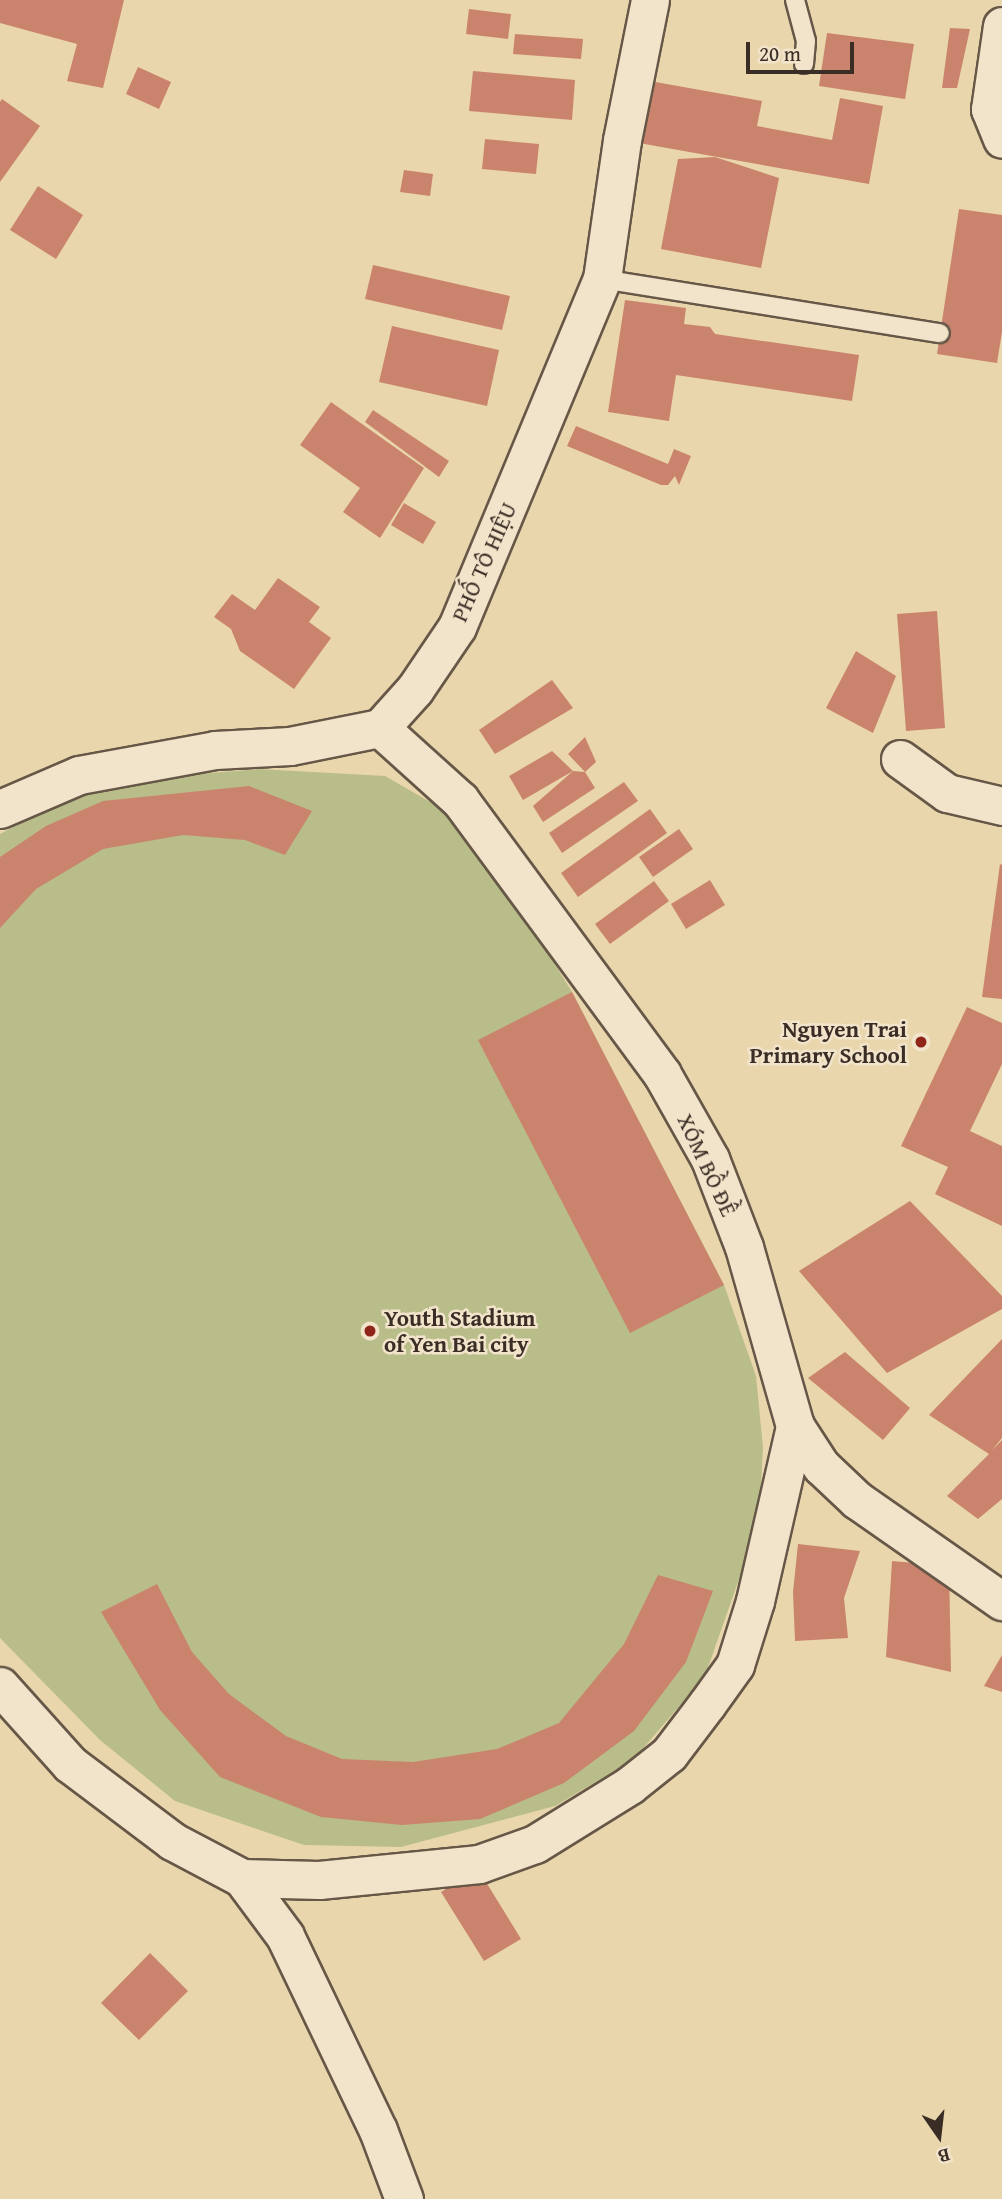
<!DOCTYPE html>
<meta charset="utf-8">
<style>
body{margin:0}
#map{position:relative;width:1002px;height:2199px;overflow:hidden;background:#e9d6ad;font-family:"Gentium Book Plus",serif}
div>[style]{position:absolute}
.green>*{inset:0;background:#b8bd89}
.building>*{inset:0;background:#ca846d}
.roads{filter:drop-shadow(2px 0 #665747) drop-shadow(-2px 0 #665747) drop-shadow(0 2px #665747) drop-shadow(0 -2px #665747)}
.lane>*{height:18px;margin:-9px;padding:0 9px;transform-origin:9px;border-radius:9px;background:#f1e4ca}
.street>*{height:37px;margin:-18.5px;padding:0 18.5px;transform-origin:18.5px;border-radius:18.5px;background:#f1e4ca}
.dots>*{width:19px;height:19px;translate:-50% -50%;box-sizing:border-box;border:4px solid #f1e4ca;border-radius:50%}
span{translate:-50% -50%;white-space:nowrap;text-align:center;line-height:1.15;-webkit-text-stroke:5px #f1e4ca;paint-order:stroke}
.street-label{font-size:23px;color:#3a2d25}
.poi-label{font-size:23px;color:#3a2d25;font-weight:700}
.right{translate:-100% -50%;text-align:right}
.left{translate:0 -50%;text-align:left}
.north{position:absolute;left:904px;top:2101px;width:70px;height:70px;-webkit-text-stroke:5px #f1e4ca;paint-order:stroke;rotate:166deg;font-size:19px;font-weight:700;line-height:28px;text-align:center;color:#3a2d25}
.north::after{content:'';display:block;margin:auto;width:24px;height:32px;background:#3a2d25;clip-path:polygon(50% 0,100% 100%,50% 72%,0 100%)}
.scale{position:absolute;left:746px;top:42px;width:108px;height:32px;box-sizing:border-box;border:4px solid #3a2d25;border-top:0;padding-left:9px;font-size:21px;line-height:24px;white-space:nowrap;color:#3a2d25;-webkit-text-stroke:5px #f1e4ca;paint-order:stroke}
</style>
<div id="map">
<div class="green">
<i style="clip-path:polygon(258px 769px,385px 776px,451px 814px,505px 883px,572px 992px,724px 1285px,756px 1376px,763px 1448px,759px 1522px,705px 1676px,634px 1759px,555px 1806px,401px 1847px,304px 1845px,175px 1801px,100px 1740px,0 1638px,0 834px,79px 793px,152px 778px)"></i>
</div>
<div class="building">
<i style="clip-path:polygon(0 0,124px 0,103px 88px,67px 81px,77px 44px,0 23px)"></i>
<i style="clip-path:polygon(469px 9px,511px 14px,508px 39px,466px 34px)"></i>
<i style="clip-path:polygon(950px 28px,970px 29px,957px 88px,942px 88px)"></i>
<i style="clip-path:polygon(827px 33px,914px 44px,905px 99px,819px 86px)"></i>
<i style="clip-path:polygon(515px 34px,583px 39px,581px 59px,513px 54px)"></i>
<i style="clip-path:polygon(138px 67px,171px 82px,159px 109px,126px 94px)"></i>
<i style="clip-path:polygon(473px 71px,575px 80px,572px 120px,469px 111px)"></i>
<i style="clip-path:polygon(633px 78px,762px 101px,757px 126px,832px 140px,840px 98px,883px 106px,869px 184px,622px 140px)"></i>
<i style="clip-path:polygon(2px 99px,40px 126px,0 182px,0 102px)"></i>
<i style="clip-path:polygon(485px 139px,539px 144px,536px 174px,482px 169px)"></i>
<i style="clip-path:polygon(715px 157px,779px 178px,761px 268px,661px 249px,678px 159px)"></i>
<i style="clip-path:polygon(404px 170px,433px 174px,430px 196px,400px 192px)"></i>
<i style="clip-path:polygon(38px 186px,83px 215px,56px 259px,10px 230px)"></i>
<i style="clip-path:polygon(959px 209px,1002px 215px,1002px 332px,997px 363px,937px 354px)"></i>
<i style="clip-path:polygon(373px 265px,510px 296px,502px 330px,365px 299px)"></i>
<i style="clip-path:polygon(625px 300px,686px 308px,684px 324px,710px 327px,715px 334px,859px 355px,852px 401px,676px 375px,669px 421px,608px 412px)"></i>
<i style="clip-path:polygon(392px 326px,499px 350px,487px 406px,379px 382px)"></i>
<i style="clip-path:polygon(331px 402px,424px 468px,380px 538px,343px 512px,360px 488px,300px 445px)"></i>
<i style="clip-path:polygon(373px 410px,449px 461px,439px 477px,365px 422px)"></i>
<i style="clip-path:polygon(576px 426px,668px 464px,674px 449px,691px 456px,679px 485px,675px 476px,668px 485px,661px 485px,567px 446px)"></i>
<i style="clip-path:polygon(404px 503px,436px 522px,423px 544px,391px 525px)"></i>
<i style="clip-path:polygon(278px 578px,320px 607px,309px 622px,331px 638px,294px 689px,240px 651px,231px 629px,214px 617px,232px 594px,255px 610px)"></i>
<i style="clip-path:polygon(937px 611px,945px 728px,906px 731px,897px 614px)"></i>
<i style="clip-path:polygon(856px 651px,896px 676px,873px 733px,826px 708px)"></i>
<i style="clip-path:polygon(552px 680px,573px 708px,495px 754px,479px 730px)"></i>
<i style="clip-path:polygon(585px 737px,596px 762px,585px 772px,568px 754px)"></i>
<i style="clip-path:polygon(552px 751px,573px 771px,523px 800px,509px 776px)"></i>
<i style="clip-path:polygon(573px 771px,585px 772px,595px 788px,543px 822px,533px 806px)"></i>
<i style="clip-path:polygon(624px 782px,638px 801px,562px 853px,549px 833px)"></i>
<i style="clip-path:polygon(249px 786px,312px 811px,285px 855px,245px 840px,183px 835px,103px 849px,36px 889px,0 928px,0 857px,46px 826px,103px 801px)"></i>
<i style="clip-path:polygon(650px 809px,667px 833px,578px 897px,561px 873px)"></i>
<i style="clip-path:polygon(679px 829px,693px 849px,653px 877px,639px 857px)"></i>
<i style="clip-path:polygon(1000px 864px,1002px 865px,1002px 999px,982px 997px)"></i>
<i style="clip-path:polygon(710px 880px,725px 905px,686px 929px,671px 904px)"></i>
<i style="clip-path:polygon(654px 881px,669px 901px,610px 944px,595px 924px)"></i>
<i style="clip-path:polygon(572px 992px,724px 1285px,630px 1333px,478px 1040px)"></i>
<i style="clip-path:polygon(967px 1007px,1002px 1023px,1002px 1064px,970px 1131px,1002px 1146px,1002px 1226px,935px 1194px,948px 1167px,901px 1146px)"></i>
<i style="clip-path:polygon(910px 1201px,1002px 1296px,1002px 1309px,887px 1373px,799px 1271px)"></i>
<i style="clip-path:polygon(1002px 1339px,1002px 1438px,992px 1450px,1002px 1440px,1002px 1499px,978px 1519px,947px 1496px,989px 1454px,929px 1415px)"></i>
<i style="clip-path:polygon(845px 1352px,910px 1408px,883px 1440px,808px 1378px)"></i>
<i style="clip-path:polygon(798px 1544px,860px 1551px,844px 1598px,848px 1638px,795px 1641px,793px 1592px)"></i>
<i style="clip-path:polygon(892px 1561px,949px 1566px,951px 1672px,886px 1657px)"></i>
<i style="clip-path:polygon(658px 1575px,713px 1591px,686px 1662px,634px 1731px,564px 1783px,480px 1819px,402px 1825px,321px 1817px,220px 1777px,160px 1710px,101px 1612px,157px 1584px,192px 1652px,229px 1694px,286px 1736px,342px 1759px,413px 1762px,497px 1749px,559px 1723px,624px 1644px)"></i>
<i style="clip-path:polygon(1002px 1655px,1002px 1692px,984px 1686px)"></i>
<i style="clip-path:polygon(478px 1869px,521px 1939px,484px 1961px,441px 1892px)"></i>
<i style="clip-path:polygon(150px 1953px,188px 1991px,139px 2040px,101px 2003px)"></i>
</div>
<div class="roads">
<div class="lane">
<i style="left:795px;top:0;width:42px;rotate:75deg"></i>
<i style="left:806px;top:41px;width:23px;rotate:95deg"></i>
<i style="left:602px;top:279px;width:342px;rotate:9.1deg"></i>
</div>
<div class="street">
<i style="left:1002px;top:26px;width:84px;rotate:98.2deg"></i>
<i style="left:990px;top:109px;width:32px;rotate:68deg"></i>
<i style="left:380px;top:728px;width:108px;rotate:42deg"></i>
<i style="left:460px;top:800px;width:340px;rotate:53.6deg"></i>
<i style="left:662px;top:1074px;width:98px;rotate:60.5deg"></i>
<i style="left:710px;top:1159px;width:94px;rotate:68.9deg"></i>
<i style="left:744px;top:1247px;width:186px;rotate:74.1deg"></i>
<i style="left:795px;top:1426px;width:48px;rotate:57deg"></i>
<i style="left:821px;top:1466px;width:50px;rotate:43.4deg"></i>
<i style="left:857px;top:1500px;width:177px;rotate:34.9deg"></i>
<i style="left:900px;top:759px;width:58px;rotate:35.9deg"></i>
<i style="left:947px;top:793px;width:57px;rotate:13.3deg"></i>
<i style="left:0;top:809px;width:86px;rotate:-23.3deg"></i>
<i style="left:79px;top:775px;width:138px;rotate:-10.4deg"></i>
<i style="left:215px;top:750px;width:75px;rotate:-3.1deg"></i>
<i style="left:290px;top:746px;width:92px;rotate:-11.3deg"></i>
<i style="left:380px;top:728px;width:52px;rotate:-48.1deg"></i>
<i style="left:415px;top:689px;width:75px;rotate:-55.9deg"></i>
<i style="left:457px;top:627px;width:377px;rotate:-67.4deg"></i>
<i style="left:602px;top:279px;width:140px;rotate:-81.8deg"></i>
<i style="left:622px;top:140px;width:143px;rotate:-78.7deg"></i>
<i style="left:0;top:1686px;width:105px;rotate:48.1deg"></i>
<i style="left:70px;top:1764px;width:128px;rotate:37deg"></i>
<i style="left:172px;top:1841px;width:79px;rotate:27.9deg"></i>
<i style="left:242px;top:1878px;width:77px;rotate:1.5deg"></i>
<i style="left:319px;top:1880px;width:161px;rotate:-5.7deg"></i>
<i style="left:479px;top:1864px;width:59px;rotate:-19.7deg"></i>
<i style="left:535px;top:1844px;width:112px;rotate:-31.8deg"></i>
<i style="left:630px;top:1785px;width:50px;rotate:-38.5deg"></i>
<i style="left:669px;top:1754px;width:63px;rotate:-52.8deg"></i>
<i style="left:707px;top:1704px;width:48px;rotate:-54.3deg"></i>
<i style="left:735px;top:1665px;width:67px;rotate:-72.6deg"></i>
<i style="left:755px;top:1601px;width:180px;rotate:-77.1deg"></i>
<i style="left:242px;top:1878px;width:72px;rotate:53.4deg"></i>
<i style="left:285px;top:1936px;width:215px;rotate:64.4deg"></i>
<i style="left:378px;top:2130px;width:74px;rotate:69.4deg"></i>
</div>
</div>
<div class="dots">
<i style="left:921px;top:1042px;background:#8f2418"></i>
<i style="left:370px;top:1331px;background:#8f2418"></i>
</div>
<div class="street-label">
<span style="left:484px;top:562px;rotate:-66deg">PHỐ TÔ HIỆU</span>
<span style="left:707px;top:1165px;rotate:65deg">XÓM BỒ ĐỀ</span>
</div>
<div class="poi-label">
<span class="right" style="left:907px;top:1042px">Nguyen Trai<br>Primary School</span>
<span class="left" style="left:384px;top:1331px">Youth Stadium<br>of Yen Bai city</span>
</div>
<div class="north">B</div>
<div class="scale">20 m</div>
</div>
